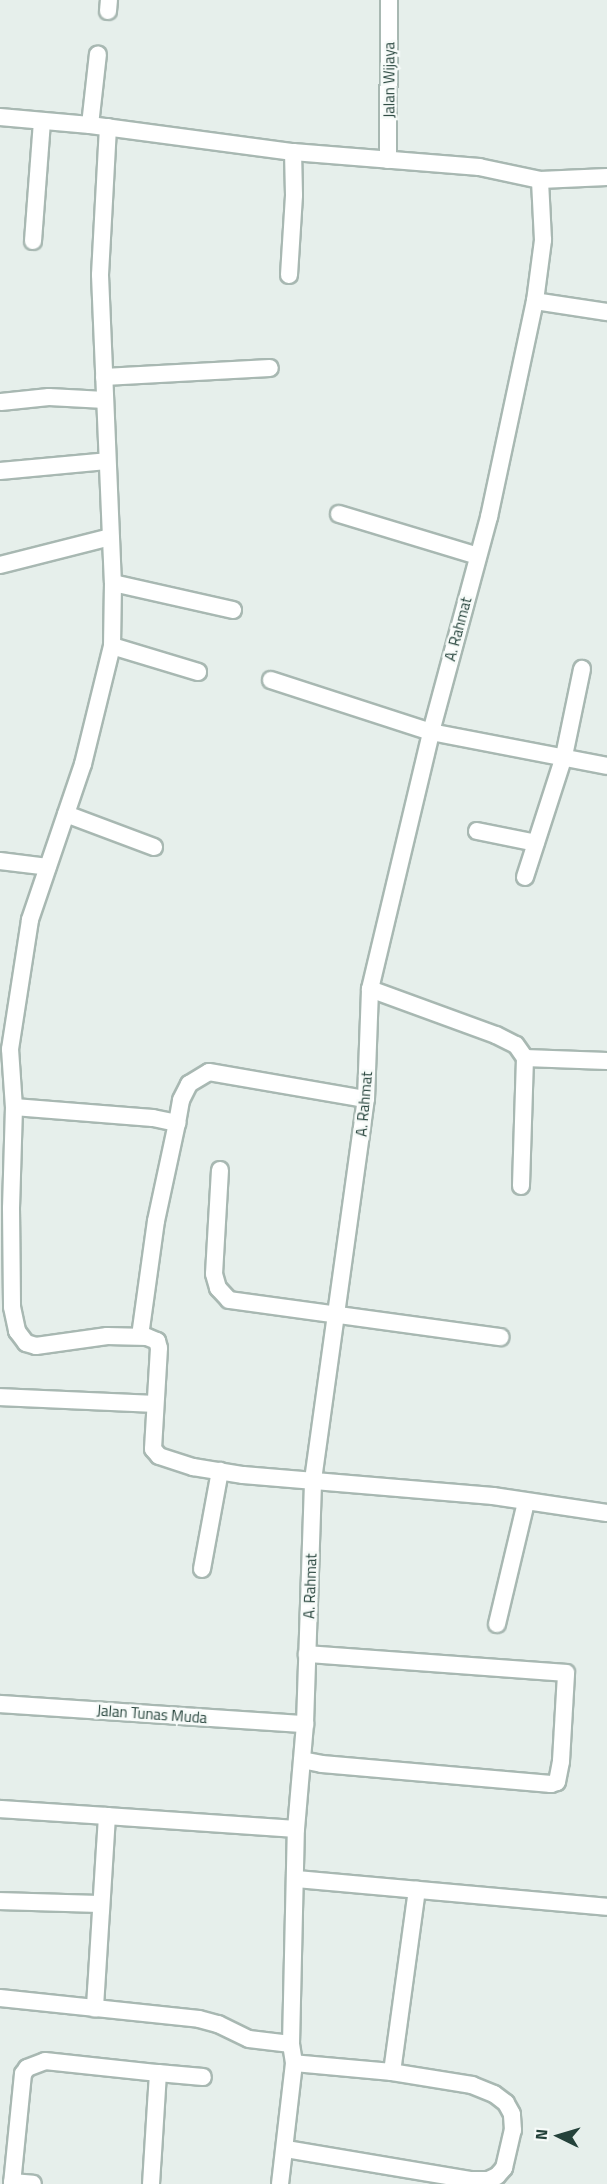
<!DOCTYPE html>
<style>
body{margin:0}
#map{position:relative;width:607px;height:2184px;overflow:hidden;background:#e6efeb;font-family:"Titillium Web",sans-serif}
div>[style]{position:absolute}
.roads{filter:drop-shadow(2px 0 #a8b8b2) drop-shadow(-2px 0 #a8b8b2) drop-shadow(0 2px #a8b8b2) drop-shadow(0 -2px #a8b8b2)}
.minor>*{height:16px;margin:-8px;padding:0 8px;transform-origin:8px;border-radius:8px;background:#fff}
span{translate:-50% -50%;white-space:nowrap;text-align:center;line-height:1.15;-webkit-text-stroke:5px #f7fbf9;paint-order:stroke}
.street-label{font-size:15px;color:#24423a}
.north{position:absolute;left:529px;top:2106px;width:60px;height:60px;-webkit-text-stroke:4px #f7fbf9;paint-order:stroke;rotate:275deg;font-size:16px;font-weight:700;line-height:24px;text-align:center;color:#24423a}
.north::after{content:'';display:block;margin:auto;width:21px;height:27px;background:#24423a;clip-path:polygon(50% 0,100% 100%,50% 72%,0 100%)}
</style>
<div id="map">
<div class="roads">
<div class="minor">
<i style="left:108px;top:11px;width:11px;rotate:-85deg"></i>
<i style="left:0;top:117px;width:90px;rotate:5.1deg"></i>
<i style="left:90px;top:125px;width:205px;rotate:7.6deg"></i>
<i style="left:293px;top:152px;width:187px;rotate:4.6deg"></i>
<i style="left:479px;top:167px;width:62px;rotate:12deg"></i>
<i style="left:540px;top:180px;width:67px;rotate:-2.6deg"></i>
<i style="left:90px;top:125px;width:71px;rotate:-83.6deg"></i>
<i style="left:108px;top:127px;width:148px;rotate:93.1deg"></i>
<i style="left:100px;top:275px;width:308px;rotate:87.6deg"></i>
<i style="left:113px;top:583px;width:63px;rotate:90.9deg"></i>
<i style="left:112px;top:646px;width:122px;rotate:103.8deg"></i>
<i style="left:83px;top:764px;width:165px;rotate:108.8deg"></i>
<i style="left:30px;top:920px;width:131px;rotate:98.8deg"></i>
<i style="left:10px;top:1049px;width:58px;rotate:86.1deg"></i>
<i style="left:14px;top:1107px;width:101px;rotate:91.7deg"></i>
<i style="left:11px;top:1208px;width:99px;rotate:89.4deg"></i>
<i style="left:12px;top:1307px;width:25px;rotate:78deg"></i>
<i style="left:17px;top:1331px;width:15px;rotate:53deg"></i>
<i style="left:26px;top:1343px;width:10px;rotate:17deg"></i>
<i style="left:36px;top:1346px;width:72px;rotate:-8deg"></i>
<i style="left:107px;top:1336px;width:40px;rotate:1.4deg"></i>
<i style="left:147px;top:1337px;width:11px;rotate:22deg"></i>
<i style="left:157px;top:1341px;width:7px;rotate:74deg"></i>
<i style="left:159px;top:1348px;width:101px;rotate:93.4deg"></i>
<i style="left:153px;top:1449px;width:9px;rotate:49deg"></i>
<i style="left:159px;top:1456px;width:36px;rotate:18deg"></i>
<i style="left:193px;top:1467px;width:51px;rotate:9.1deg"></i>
<i style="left:243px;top:1475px;width:251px;rotate:4.8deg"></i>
<i style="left:493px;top:1496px;width:115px;rotate:8.5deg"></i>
<i style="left:388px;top:160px;width:160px;rotate:-89.6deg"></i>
<i style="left:33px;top:241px;width:120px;rotate:-85.7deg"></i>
<i style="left:289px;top:275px;width:80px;rotate:-86.4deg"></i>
<i style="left:294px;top:195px;width:43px;rotate:-91.3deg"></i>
<i style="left:535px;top:301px;width:73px;rotate:8.7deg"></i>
<i style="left:104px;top:377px;width:166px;rotate:-3.1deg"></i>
<i style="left:1px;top:402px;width:48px;rotate:-5.9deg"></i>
<i style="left:49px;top:397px;width:56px;rotate:3.1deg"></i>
<i style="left:0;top:471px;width:107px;rotate:-5.3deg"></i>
<i style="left:339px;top:514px;width:145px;rotate:16.8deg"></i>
<i style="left:0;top:565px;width:114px;rotate:-14.2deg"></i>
<i style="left:113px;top:583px;width:123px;rotate:12.7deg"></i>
<i style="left:112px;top:646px;width:90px;rotate:16.8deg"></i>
<i style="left:271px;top:680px;width:168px;rotate:18deg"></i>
<i style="left:431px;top:732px;width:179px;rotate:10.9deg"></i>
<i style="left:66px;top:814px;width:94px;rotate:20.6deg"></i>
<i style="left:477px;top:831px;width:60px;rotate:11.5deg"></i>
<i style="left:0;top:861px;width:48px;rotate:7.1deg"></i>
<i style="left:525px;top:877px;width:127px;rotate:-72.1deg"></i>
<i style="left:564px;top:756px;width:89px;rotate:-78.3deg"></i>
<i style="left:370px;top:989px;width:134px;rotate:20.1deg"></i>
<i style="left:496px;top:1035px;width:22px;rotate:27deg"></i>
<i style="left:516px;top:1045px;width:16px;rotate:55deg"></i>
<i style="left:525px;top:1058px;width:128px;rotate:91.8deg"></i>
<i style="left:525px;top:1058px;width:82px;rotate:2.1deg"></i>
<i style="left:14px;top:1107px;width:139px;rotate:4.5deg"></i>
<i style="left:153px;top:1118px;width:25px;rotate:12deg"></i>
<i style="left:177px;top:1123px;width:23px;rotate:-80deg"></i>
<i style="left:181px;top:1100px;width:18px;rotate:-63deg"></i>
<i style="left:189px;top:1084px;width:23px;rotate:-31deg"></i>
<i style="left:209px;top:1072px;width:159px;rotate:9.8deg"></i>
<i style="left:220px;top:1170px;width:104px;rotate:93.3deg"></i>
<i style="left:214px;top:1274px;width:15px;rotate:74deg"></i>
<i style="left:218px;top:1288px;width:16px;rotate:47deg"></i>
<i style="left:229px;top:1300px;width:274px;rotate:7.8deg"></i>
<i style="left:140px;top:1336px;width:116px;rotate:-82.1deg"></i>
<i style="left:156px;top:1221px;width:100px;rotate:-77.9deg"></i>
<i style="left:0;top:1397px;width:154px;rotate:2.6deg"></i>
<i style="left:202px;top:1569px;width:100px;rotate:-79.6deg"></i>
<i style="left:497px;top:1624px;width:125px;rotate:-76.6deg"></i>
<i style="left:0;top:1704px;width:306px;rotate:3.8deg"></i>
<i style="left:302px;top:1760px;width:20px;rotate:11deg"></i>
<i style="left:322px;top:1764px;width:230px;rotate:5deg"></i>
<i style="left:551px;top:1784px;width:6px;rotate:-18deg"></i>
<i style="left:557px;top:1782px;width:21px;rotate:-79deg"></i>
<i style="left:561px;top:1761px;width:88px;rotate:-86.7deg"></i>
<i style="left:566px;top:1673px;width:260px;rotate:-175.8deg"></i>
<i style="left:0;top:1809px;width:107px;rotate:3.7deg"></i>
<i style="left:107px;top:1816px;width:193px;rotate:93.6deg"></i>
<i style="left:107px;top:1816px;width:189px;rotate:3.9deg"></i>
<i style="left:296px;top:1879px;width:312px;rotate:5.1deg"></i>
<i style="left:0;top:1901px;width:100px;rotate:1.7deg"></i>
<i style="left:0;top:1998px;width:200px;rotate:6deg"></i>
<i style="left:199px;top:2019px;width:20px;rotate:15deg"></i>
<i style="left:218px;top:2024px;width:34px;rotate:26deg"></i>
<i style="left:249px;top:2039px;width:42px;rotate:6.8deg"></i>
<i style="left:392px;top:2072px;width:184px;rotate:-82.2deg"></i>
<i style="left:158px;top:2073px;width:45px;rotate:5.1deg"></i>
<i style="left:286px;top:2149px;width:188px;rotate:9.5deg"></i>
<i style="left:471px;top:2180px;width:17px"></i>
<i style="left:488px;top:2180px;width:10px;rotate:-24deg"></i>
<i style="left:497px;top:2176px;width:11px;rotate:-49deg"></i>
<i style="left:504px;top:2168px;width:39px;rotate:-77deg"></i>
<i style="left:513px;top:2130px;width:16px;rotate:-94deg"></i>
<i style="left:512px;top:2114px;width:13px;rotate:-119deg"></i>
<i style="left:506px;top:2103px;width:15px;rotate:-143deg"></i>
<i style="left:494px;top:2094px;width:24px;rotate:-158deg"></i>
<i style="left:472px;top:2085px;width:81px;rotate:-170.8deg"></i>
<i style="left:392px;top:2072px;width:98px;rotate:-174.8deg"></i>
<i style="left:12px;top:2182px;width:21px;rotate:5deg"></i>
<i style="left:12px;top:2184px;width:111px;rotate:-84.3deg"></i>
<i style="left:23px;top:2074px;width:7px;rotate:-56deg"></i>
<i style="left:27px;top:2068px;width:19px;rotate:-21deg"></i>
<i style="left:45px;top:2061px;width:114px;rotate:6.1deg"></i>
<i style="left:158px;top:2073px;width:111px;rotate:93.6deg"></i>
<i style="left:280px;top:2184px;width:122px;rotate:-83.4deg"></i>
<i style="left:294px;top:2063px;width:19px;rotate:-99deg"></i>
<i style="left:291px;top:2044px;width:215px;rotate:-88.7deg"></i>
<i style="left:296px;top:1829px;width:105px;rotate:-85.1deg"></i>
<i style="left:305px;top:1724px;width:244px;rotate:-88.1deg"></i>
<i style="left:313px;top:1480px;width:385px;rotate:-82.1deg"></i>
<i style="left:366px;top:1099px;width:110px;rotate:-87.9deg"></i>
<i style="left:370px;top:989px;width:264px;rotate:-76.6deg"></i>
<i style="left:431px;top:732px;width:223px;rotate:-74.9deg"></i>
<i style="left:489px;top:517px;width:221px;rotate:-78deg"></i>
<i style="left:535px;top:301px;width:62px;rotate:-82.5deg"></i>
<i style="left:543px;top:240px;width:60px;rotate:-92.9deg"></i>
</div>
</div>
<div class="street-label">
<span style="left:389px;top:80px;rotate:-90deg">Jalan Wijaya</span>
<span style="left:458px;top:629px;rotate:-75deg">A. Rahmat</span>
<span style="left:364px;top:1104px;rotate:-85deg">A. Rahmat</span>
<span style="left:310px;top:1586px;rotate:-88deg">A. Rahmat</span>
<span style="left:152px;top:1714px;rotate:4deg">Jalan Tunas Muda</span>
</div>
<div class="north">N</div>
</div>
